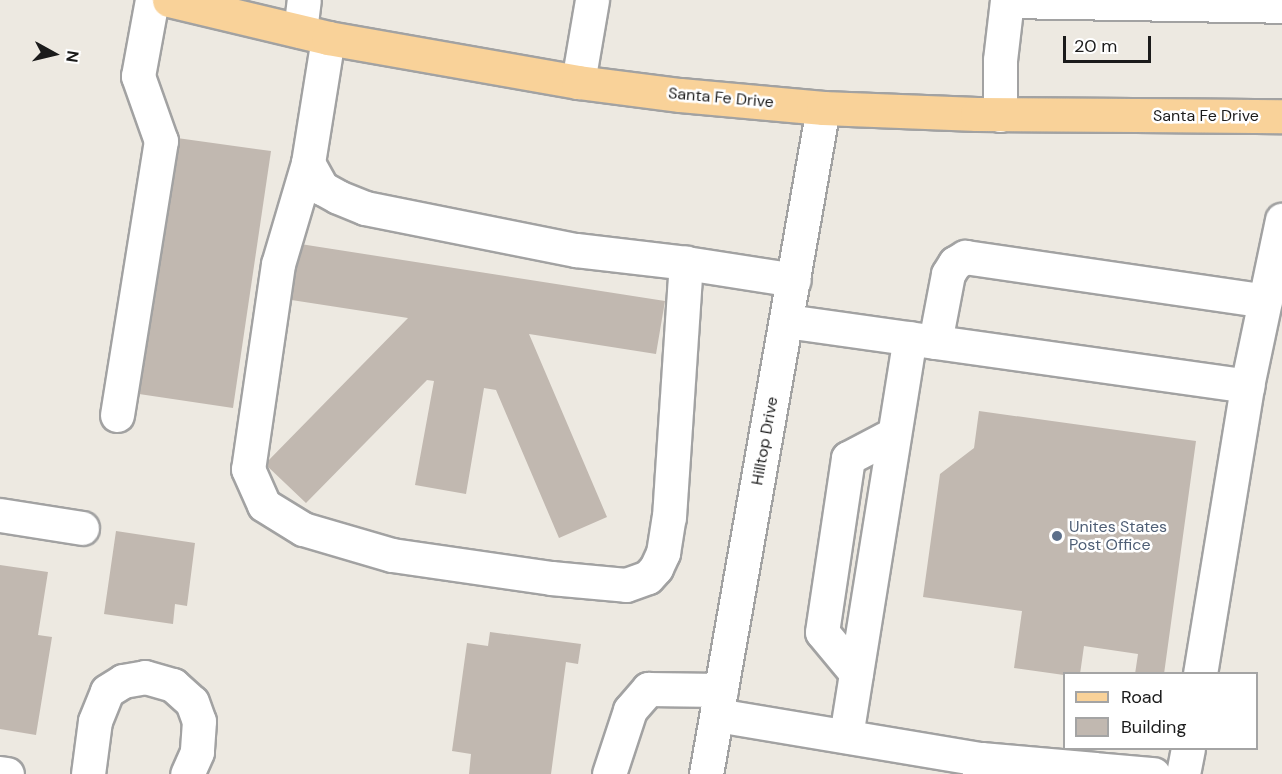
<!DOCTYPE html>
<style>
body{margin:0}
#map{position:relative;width:1282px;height:774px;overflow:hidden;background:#ede9e1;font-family:"DM Sans",sans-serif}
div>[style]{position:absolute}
.building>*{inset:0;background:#c1b8b0}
.roads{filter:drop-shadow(2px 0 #a2a2a2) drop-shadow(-2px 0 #a2a2a2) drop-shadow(0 2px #a2a2a2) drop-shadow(0 -2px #a2a2a2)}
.minor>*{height:33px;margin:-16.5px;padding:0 16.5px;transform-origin:16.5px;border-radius:16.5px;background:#fff}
.major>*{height:33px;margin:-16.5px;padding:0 16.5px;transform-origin:16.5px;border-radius:16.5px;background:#f9d299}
.dots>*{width:16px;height:16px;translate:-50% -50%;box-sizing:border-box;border:3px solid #fff;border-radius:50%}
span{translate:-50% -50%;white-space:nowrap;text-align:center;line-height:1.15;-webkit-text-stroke:5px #fff;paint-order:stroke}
.street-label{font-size:16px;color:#1b1b1b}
.service-label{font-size:16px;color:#4e5e75}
.left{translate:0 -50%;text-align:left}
.legend{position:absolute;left:1063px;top:672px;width:195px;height:78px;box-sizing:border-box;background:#fff;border:2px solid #a4a4a4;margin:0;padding:8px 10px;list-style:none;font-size:18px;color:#1b1b1b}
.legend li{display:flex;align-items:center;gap:12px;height:30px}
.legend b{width:30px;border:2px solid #a4a4a4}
.north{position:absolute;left:24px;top:24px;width:60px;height:60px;-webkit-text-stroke:4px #fff;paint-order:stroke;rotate:98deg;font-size:16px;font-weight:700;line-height:24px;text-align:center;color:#1b1b1b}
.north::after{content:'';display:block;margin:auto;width:21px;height:27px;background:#1b1b1b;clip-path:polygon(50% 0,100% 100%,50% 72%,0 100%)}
.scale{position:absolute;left:1063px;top:36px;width:88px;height:27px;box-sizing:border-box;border:3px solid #1b1b1b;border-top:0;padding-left:8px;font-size:18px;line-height:21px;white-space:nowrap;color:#1b1b1b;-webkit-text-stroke:4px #fff;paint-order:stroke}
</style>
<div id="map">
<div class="building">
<i style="clip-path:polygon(177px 138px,271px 151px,233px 408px,139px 394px)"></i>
<i style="clip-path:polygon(294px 243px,665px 301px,656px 354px,529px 334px,607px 517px,559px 538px,496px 390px,484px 388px,466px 494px,415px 485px,434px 381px,427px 380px,306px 503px,265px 464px,408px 318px,285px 299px)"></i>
<i style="clip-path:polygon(979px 411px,1196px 441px,1164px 674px,1135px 674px,1138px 654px,1084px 646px,1080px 674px,1064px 675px,1014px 668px,1022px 611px,923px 597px,940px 474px,974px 448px)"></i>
<i style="clip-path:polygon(116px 531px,195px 543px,187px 606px,175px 604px,173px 624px,104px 614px)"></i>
<i style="clip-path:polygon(0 565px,48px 572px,38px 635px,52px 637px,36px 735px,0 729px)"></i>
<i style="clip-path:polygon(490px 632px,581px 644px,578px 664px,566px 662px,551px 774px,469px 774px,471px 754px,452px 751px,467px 643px,488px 646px)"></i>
</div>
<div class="roads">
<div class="minor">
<i style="left:1008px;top:1px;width:274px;rotate:1deg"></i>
<i style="left:300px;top:31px;width:31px;rotate:-83deg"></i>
<i style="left:328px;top:38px;width:127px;rotate:99.1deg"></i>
<i style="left:308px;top:163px;width:29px;rotate:61deg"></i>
<i style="left:322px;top:188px;width:18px;rotate:29deg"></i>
<i style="left:338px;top:197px;width:29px;rotate:22deg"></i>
<i style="left:365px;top:208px;width:215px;rotate:11.3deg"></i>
<i style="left:576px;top:250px;width:111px;rotate:6.7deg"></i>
<i style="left:686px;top:263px;width:109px;rotate:8.9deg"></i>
<i style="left:578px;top:82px;width:83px;rotate:-80.3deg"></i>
<i style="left:1000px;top:115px;width:55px;rotate:-90deg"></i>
<i style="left:1000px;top:60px;width:60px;rotate:-83.3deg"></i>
<i style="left:308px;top:163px;width:105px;rotate:106.5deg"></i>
<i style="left:278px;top:264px;width:207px;rotate:98.3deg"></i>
<i style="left:248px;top:469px;width:39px;rotate:66deg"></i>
<i style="left:264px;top:505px;width:46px;rotate:31.6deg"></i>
<i style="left:303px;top:529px;width:93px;rotate:16.3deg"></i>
<i style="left:392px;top:555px;width:161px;rotate:8.2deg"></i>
<i style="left:551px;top:578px;width:75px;rotate:5.3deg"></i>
<i style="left:626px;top:585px;width:23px;rotate:-20deg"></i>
<i style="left:648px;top:577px;width:12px;rotate:-48deg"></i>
<i style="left:656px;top:568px;width:17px;rotate:-65deg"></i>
<i style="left:663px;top:553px;width:36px;rotate:-81deg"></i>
<i style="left:669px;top:517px;width:255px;rotate:-86.2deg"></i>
<i style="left:786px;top:321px;width:466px;rotate:8deg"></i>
<i style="left:935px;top:342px;width:69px;rotate:-79.2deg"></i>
<i style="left:948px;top:274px;width:13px;rotate:-58deg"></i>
<i style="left:955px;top:263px;width:12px;rotate:-31deg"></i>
<i style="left:965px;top:257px;width:303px;rotate:8.3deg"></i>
<i style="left:117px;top:415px;width:278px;rotate:-80.9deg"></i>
<i style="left:161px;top:141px;width:69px;rotate:-109.5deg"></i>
<i style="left:138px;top:76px;width:77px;rotate:-79.6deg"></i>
<i style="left:0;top:515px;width:83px;rotate:9deg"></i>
<i style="left:856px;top:673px;width:53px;rotate:-129.7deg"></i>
<i style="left:822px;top:632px;width:176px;rotate:-81.5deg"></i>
<i style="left:848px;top:458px;width:52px;rotate:-27.6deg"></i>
<i style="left:1200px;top:674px;width:292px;rotate:-80.7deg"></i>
<i style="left:1247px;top:386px;width:170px;rotate:-78.1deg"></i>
<i style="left:717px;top:715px;width:268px;rotate:9.5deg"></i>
<i style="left:981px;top:759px;width:15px;rotate:98deg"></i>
<i style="left:846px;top:736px;width:403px;rotate:-80.9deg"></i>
<i style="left:981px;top:759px;width:173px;rotate:5deg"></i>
<i style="left:0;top:773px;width:7px;rotate:8deg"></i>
<i style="left:88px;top:774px;width:53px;rotate:-82.5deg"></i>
<i style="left:95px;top:721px;width:32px;rotate:-68deg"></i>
<i style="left:107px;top:691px;width:19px;rotate:-32deg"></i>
<i style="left:123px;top:681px;width:22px;rotate:-10deg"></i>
<i style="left:145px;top:677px;width:29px;rotate:16deg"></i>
<i style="left:173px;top:685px;width:25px;rotate:42deg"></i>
<i style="left:192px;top:702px;width:20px;rotate:70deg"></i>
<i style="left:199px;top:721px;width:31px;rotate:94deg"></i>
<i style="left:197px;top:752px;width:24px;rotate:114deg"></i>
<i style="left:609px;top:774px;width:67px;rotate:-71.8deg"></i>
<i style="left:630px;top:710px;width:28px;rotate:-49deg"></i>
<i style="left:648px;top:689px;width:73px;rotate:0.8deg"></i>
<i style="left:706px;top:774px;width:676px;rotate:-80.04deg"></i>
<i style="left:1183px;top:774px;width:26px;rotate:-79deg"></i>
</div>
<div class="major">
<i style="left:169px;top:0;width:163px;rotate:13.4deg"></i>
<i style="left:328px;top:38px;width:254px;rotate:10deg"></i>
<i style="left:578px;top:82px;width:103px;rotate:7.3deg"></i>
<i style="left:680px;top:95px;width:144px;rotate:5.2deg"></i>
<i style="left:823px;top:108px;width:154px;rotate:2.2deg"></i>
<i style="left:977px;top:114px;width:305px;rotate:0.4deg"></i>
</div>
</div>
<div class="dots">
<i style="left:1057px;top:536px;background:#5c6f8a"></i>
</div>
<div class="street-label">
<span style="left:721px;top:98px;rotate:5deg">Santa Fe Drive</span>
<span style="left:1206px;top:116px">Santa Fe Drive</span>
<span style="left:765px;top:441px;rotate:-80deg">Hilltop Drive</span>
</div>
<div class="service-label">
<span class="left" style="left:1069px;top:536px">Unites States<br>Post Office</span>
</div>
<ul class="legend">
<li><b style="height:8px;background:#f9d299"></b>Road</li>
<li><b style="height:16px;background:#c1b8b0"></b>Building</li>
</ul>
<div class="north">N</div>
<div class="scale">20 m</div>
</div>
